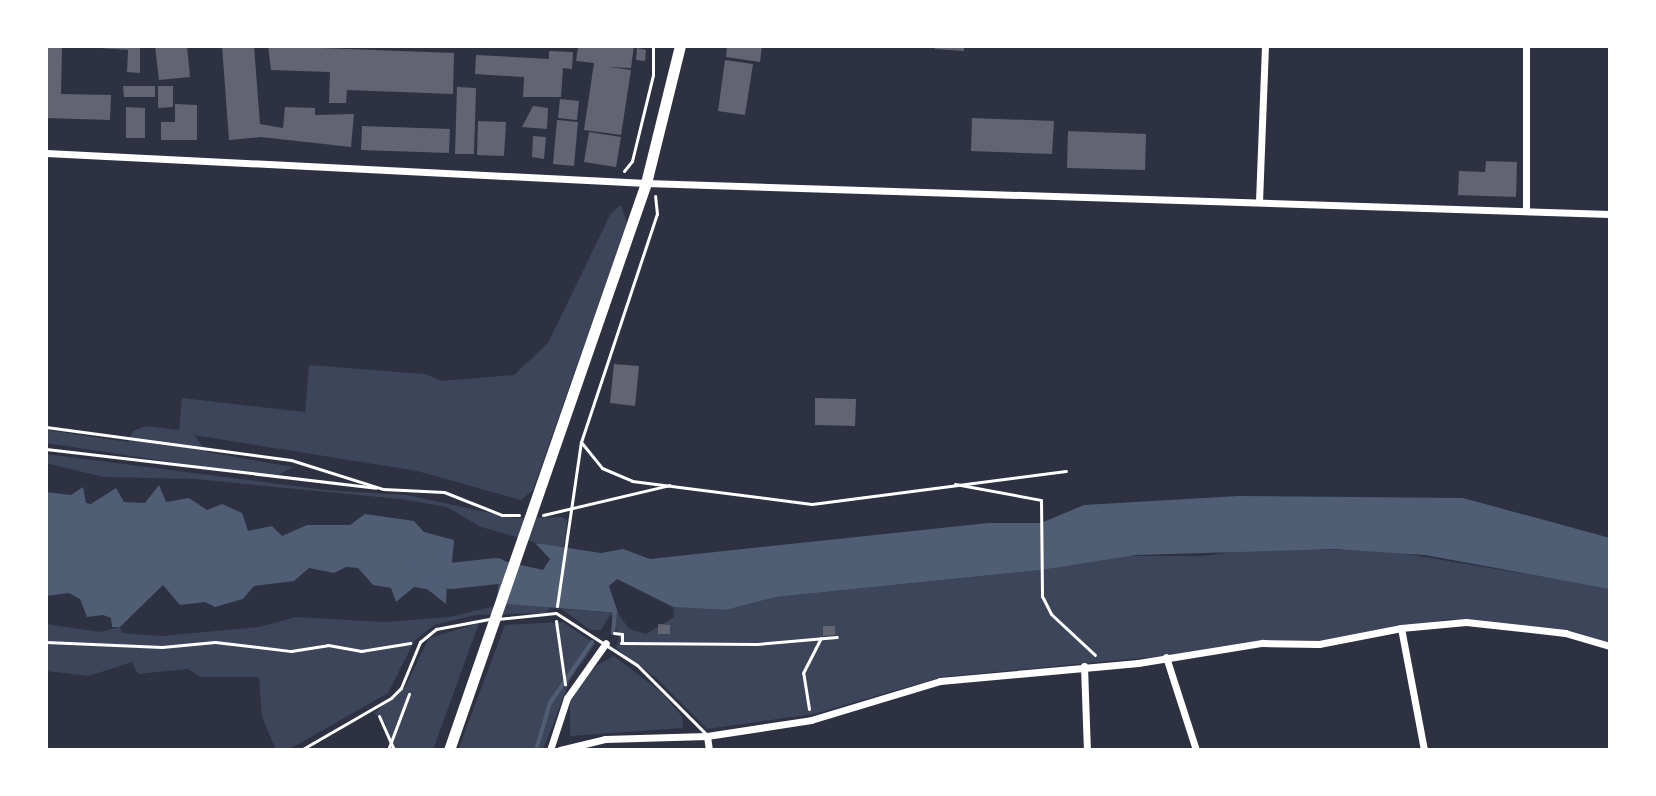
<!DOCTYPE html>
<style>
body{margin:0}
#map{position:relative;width:1656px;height:796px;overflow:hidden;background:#2d3142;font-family:Mulish,sans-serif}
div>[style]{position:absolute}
.green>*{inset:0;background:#3c4559}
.water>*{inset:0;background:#4f5d75}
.stream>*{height:4px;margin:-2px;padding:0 2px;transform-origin:2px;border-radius:2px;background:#4f5d75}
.river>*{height:26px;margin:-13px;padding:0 13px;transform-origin:13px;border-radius:13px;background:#4f5d75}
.building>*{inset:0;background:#626471}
.path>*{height:3px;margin:-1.5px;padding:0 1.5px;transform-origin:1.5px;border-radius:1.5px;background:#fff}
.service>*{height:3px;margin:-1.5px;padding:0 1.5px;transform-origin:1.5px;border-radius:1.5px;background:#fff}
.minor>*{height:7px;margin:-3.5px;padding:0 3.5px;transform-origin:3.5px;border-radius:3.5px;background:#fff}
.primary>*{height:11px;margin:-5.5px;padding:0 5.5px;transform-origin:5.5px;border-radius:5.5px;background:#fff}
span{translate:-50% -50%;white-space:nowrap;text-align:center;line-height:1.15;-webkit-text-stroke:6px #fff;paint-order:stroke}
.frame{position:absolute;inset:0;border:48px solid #fff;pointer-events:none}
</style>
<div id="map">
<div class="green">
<i style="clip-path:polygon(621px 205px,627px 223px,533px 490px,521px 500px,417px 471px,194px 435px,207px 452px,293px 467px,278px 475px,243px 473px,46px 443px,46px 430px,128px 442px,133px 431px,146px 426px,179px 430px,182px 398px,305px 412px,309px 365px,425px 374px,442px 381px,514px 375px,548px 343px,611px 213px)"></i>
<i style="clip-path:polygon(46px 454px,326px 490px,407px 495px,514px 518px,562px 517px,567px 520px,566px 537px,563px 548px,551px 547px,481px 527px,447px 507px,400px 499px,193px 479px,103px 477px,46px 463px)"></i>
<i style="clip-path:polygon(1262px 548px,1389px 551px,1610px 588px,1610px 643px,1450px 619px,1319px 641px,942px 677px,814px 714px,707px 729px,655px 677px,616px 648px,619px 638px,611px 614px,601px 630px,591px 630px,561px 609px,618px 613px,629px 629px,646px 634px,674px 617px,673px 607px,726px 610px,776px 597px,1041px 570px,1121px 556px,1204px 556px)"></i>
<i style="clip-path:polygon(516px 601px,551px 607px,546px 613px,476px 615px,434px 625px,415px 640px,388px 693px,288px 750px,276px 750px,262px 717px,259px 677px,200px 677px,188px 669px,138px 674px,132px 662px,89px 676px,46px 671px,46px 624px,100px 632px,120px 627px,122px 633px,161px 636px,259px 627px,296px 617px,385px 622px,449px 617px)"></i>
<i style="clip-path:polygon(563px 622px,595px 644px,570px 680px,543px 750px,458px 750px,505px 625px)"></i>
<i style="clip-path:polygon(479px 623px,433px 750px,394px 750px,385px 723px,374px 713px,405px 687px,429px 638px)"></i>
<i style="clip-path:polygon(614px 656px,661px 692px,682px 716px,683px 728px,570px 736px,570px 702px,576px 688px,597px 665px)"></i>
</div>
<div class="water">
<i style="clip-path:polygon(159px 485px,166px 502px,189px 498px,207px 510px,222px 504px,242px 513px,248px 531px,272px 526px,282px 536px,307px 525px,350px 525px,365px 514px,414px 521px,424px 532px,454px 540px,452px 562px,463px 574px,503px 561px,543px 570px,550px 559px,535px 543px,601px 553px,623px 549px,650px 559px,988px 523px,1041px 523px,1084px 505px,1238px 496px,1463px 498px,1610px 538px,1610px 589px,1425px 555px,1334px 549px,1136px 555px,1041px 570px,776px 597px,726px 610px,673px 607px,617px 579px,609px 586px,618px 613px,496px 603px,499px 583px,486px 574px,447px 578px,446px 604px,427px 589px,414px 587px,396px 602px,391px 588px,373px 585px,358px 568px,346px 567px,334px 573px,309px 568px,294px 581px,254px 586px,243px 599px,215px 607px,205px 602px,180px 605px,163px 585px,120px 627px,112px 627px,111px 618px,103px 615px,87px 617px,80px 599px,69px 593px,46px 596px,46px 492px,71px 495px,83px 487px,86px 503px,91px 504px,116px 488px,124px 502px,145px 503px)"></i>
</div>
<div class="stream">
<i style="left:613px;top:633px;width:23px;rotate:-85deg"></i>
<i style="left:536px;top:750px;width:49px;rotate:-73.4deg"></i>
<i style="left:550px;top:703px;width:74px;rotate:-55.5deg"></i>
</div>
<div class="river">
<i style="left:421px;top:562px;width:33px;rotate:25deg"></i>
<i style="left:451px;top:576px;width:46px;rotate:-6.2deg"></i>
</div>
<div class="building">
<i style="clip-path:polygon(46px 46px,62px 46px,61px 94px,111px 95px,110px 120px,46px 118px)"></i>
<i style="clip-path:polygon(72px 46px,140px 46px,140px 73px,127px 72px,128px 50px)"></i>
<i style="clip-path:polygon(155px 46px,187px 46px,190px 77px,159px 80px)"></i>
<i style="clip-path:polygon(222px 46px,254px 46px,260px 124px,283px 128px,285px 107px,315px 108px,315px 115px,354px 114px,351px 147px,261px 137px,229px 140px)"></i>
<i style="clip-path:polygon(268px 46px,454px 53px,453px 94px,347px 90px,346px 103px,329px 103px,330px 72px,271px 70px)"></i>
<i style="clip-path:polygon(591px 46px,634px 46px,631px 68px,609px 67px,631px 70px,621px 135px,584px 130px,594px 63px,576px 61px,578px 47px)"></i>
<i style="clip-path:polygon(727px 46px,762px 46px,760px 62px,726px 57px)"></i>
<i style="clip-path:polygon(935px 46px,964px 46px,964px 51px,935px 49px)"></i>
<i style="clip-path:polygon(637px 48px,646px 50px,645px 61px,636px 60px)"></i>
<i style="clip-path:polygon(549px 51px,573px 52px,572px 69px,563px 68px,561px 97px,523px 97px,524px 77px,475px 74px,476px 55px,549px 59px)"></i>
<i style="clip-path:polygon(725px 60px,753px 64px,745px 115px,718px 111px)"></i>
<i style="clip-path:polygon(123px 86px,155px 86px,155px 97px,124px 97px)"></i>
<i style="clip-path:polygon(158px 86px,173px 86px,173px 107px,158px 108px)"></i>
<i style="clip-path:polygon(457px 87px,476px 88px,474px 154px,455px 154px)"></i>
<i style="clip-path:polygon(560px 99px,579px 101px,577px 120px,558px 118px)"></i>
<i style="clip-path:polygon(175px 104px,197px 105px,197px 140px,161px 140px,161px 122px,175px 122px)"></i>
<i style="clip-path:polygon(533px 106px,548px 108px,547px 129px,522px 127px)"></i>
<i style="clip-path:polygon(126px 107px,145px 108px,145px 138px,126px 138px)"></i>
<i style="clip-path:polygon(972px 118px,1054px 121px,1052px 154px,971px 151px)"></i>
<i style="clip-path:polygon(557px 120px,578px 122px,574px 166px,553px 164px)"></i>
<i style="clip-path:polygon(478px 121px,506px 122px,504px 156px,477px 155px)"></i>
<i style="clip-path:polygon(362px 126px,450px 129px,449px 153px,361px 150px)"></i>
<i style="clip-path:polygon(1068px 131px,1146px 134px,1145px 170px,1067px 168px)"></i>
<i style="clip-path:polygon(589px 132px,621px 137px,616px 167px,584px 162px)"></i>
<i style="clip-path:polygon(533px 136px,546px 137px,544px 159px,532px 157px)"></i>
<i style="clip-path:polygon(1486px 161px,1517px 162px,1516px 197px,1458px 195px,1459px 171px,1485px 172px)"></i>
<i style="clip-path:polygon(614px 364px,639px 366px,635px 406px,610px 403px)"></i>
<i style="clip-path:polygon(815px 398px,856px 399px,855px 426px,815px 425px)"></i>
<i style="clip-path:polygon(658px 624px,670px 625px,670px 634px,658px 634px)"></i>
<i style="clip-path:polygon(823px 626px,835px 626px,835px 635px,823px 636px)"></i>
</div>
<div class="path">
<i style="left:624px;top:171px;width:13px;rotate:-51deg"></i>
<i style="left:632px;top:161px;width:89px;rotate:-76.3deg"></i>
<i style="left:653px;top:75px;width:29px;rotate:-90deg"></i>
<i style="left:46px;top:427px;width:247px;rotate:7.7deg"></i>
<i style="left:291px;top:460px;width:96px;rotate:17.5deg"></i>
<i style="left:383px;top:489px;width:61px;rotate:2.8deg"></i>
<i style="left:444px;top:492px;width:62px;rotate:21.6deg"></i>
<i style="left:502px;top:515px;width:17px"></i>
<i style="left:581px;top:442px;width:33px;rotate:51deg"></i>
<i style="left:602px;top:468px;width:33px;rotate:23deg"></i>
<i style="left:632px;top:481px;width:181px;rotate:7.3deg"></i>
<i style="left:812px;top:504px;width:256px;rotate:-7.4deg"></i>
<i style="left:46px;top:449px;width:332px;rotate:6.7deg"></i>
<i style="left:955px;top:484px;width:87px;rotate:10.5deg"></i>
<i style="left:1041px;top:500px;width:96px;rotate:89.4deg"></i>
<i style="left:1042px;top:596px;width:20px;rotate:63deg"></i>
<i style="left:1051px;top:614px;width:60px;rotate:43deg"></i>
<i style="left:543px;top:515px;width:130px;rotate:-13.3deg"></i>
<i style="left:557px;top:606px;width:166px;rotate:-81.7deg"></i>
<i style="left:581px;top:442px;width:240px;rotate:-71.6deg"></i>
<i style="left:657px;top:214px;width:18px;rotate:-96deg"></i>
<i style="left:556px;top:621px;width:64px;rotate:81.9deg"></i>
<i style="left:614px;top:633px;width:8px;rotate:7deg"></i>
<i style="left:622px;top:634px;width:9px;rotate:90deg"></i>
<i style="left:46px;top:642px;width:116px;rotate:2.5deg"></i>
<i style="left:162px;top:647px;width:53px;rotate:-5.4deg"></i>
<i style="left:215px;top:642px;width:77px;rotate:6.8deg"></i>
<i style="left:291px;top:651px;width:37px;rotate:-9deg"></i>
<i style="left:328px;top:645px;width:34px;rotate:10deg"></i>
<i style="left:361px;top:651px;width:50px;rotate:-9.3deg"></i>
<i style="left:621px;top:643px;width:136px;rotate:0.4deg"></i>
<i style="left:757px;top:644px;width:80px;rotate:-5deg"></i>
<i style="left:809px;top:709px;width:36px;rotate:-99deg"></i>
<i style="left:803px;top:673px;width:39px;rotate:-63deg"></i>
<i style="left:379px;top:716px;width:37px;rotate:66deg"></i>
<i style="left:388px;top:750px;width:60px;rotate:-69.4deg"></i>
</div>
<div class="service">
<i style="left:497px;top:619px;width:59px;rotate:-5.8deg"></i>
<i style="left:556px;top:613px;width:96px;rotate:32.7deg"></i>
<i style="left:637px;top:665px;width:96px;rotate:45deg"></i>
<i style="left:301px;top:750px;width:104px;rotate:-30deg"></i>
<i style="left:391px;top:698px;width:14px;rotate:-45deg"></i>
<i style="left:401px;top:688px;width:50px;rotate:-67.6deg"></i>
<i style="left:420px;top:642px;width:21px;rotate:-39deg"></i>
<i style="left:436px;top:629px;width:54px;rotate:-10.7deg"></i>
</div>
<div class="minor">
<i style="left:46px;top:153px;width:601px;rotate:2.86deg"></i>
<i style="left:646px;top:183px;width:964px;rotate:1.84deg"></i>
<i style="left:1259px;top:202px;width:156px;rotate:-87.8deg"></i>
<i style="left:1526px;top:209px;width:163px;rotate:-90deg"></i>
<i style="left:1401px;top:628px;width:124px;rotate:79.3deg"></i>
<i style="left:1166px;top:657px;width:98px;rotate:72.1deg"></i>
<i style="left:1084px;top:666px;width:84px;rotate:88deg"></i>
<i style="left:707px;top:736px;width:14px;rotate:82deg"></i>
<i style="left:550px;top:750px;width:55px;rotate:-71.9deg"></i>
<i style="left:567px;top:698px;width:67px;rotate:-54.7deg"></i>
<i style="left:560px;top:750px;width:46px;rotate:-13.7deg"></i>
<i style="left:605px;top:739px;width:102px;rotate:-1.7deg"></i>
<i style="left:707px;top:736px;width:105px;rotate:-8.7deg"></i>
<i style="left:811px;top:720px;width:135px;rotate:-16.8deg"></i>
<i style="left:940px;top:681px;width:199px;rotate:-5.2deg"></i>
<i style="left:1138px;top:663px;width:126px;rotate:-9.2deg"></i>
<i style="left:1262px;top:643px;width:57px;rotate:1deg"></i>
<i style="left:1319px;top:644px;width:84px;rotate:-11deg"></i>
<i style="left:1401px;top:628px;width:65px;rotate:-5.3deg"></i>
<i style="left:1466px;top:622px;width:100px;rotate:6.3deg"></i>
<i style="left:1565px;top:633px;width:47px;rotate:16.1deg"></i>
</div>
<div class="primary">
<i style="left:449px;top:750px;width:600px;rotate:-70.84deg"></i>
<i style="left:646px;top:183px;width:141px;rotate:-76.1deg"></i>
</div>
<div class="frame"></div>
</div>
